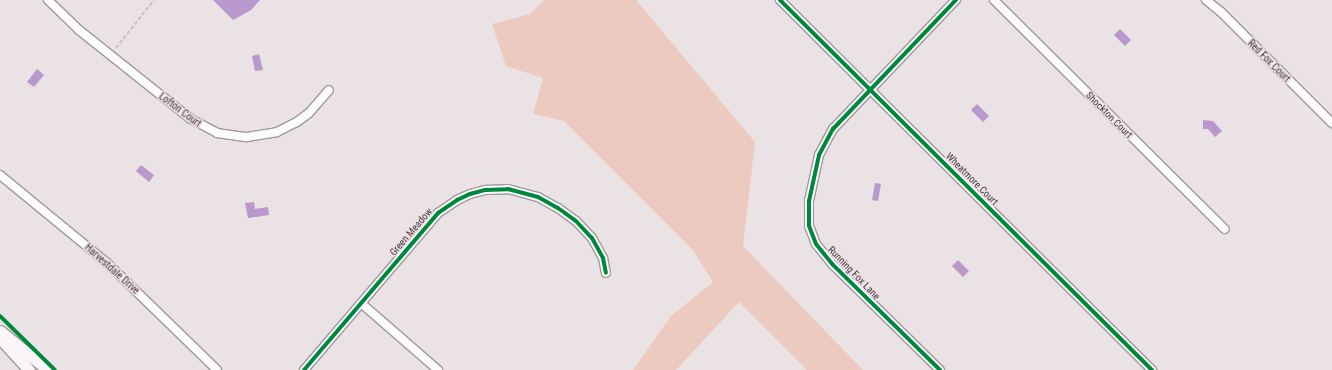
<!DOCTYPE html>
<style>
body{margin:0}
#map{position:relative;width:1332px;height:370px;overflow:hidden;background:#eae2e4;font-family:"Roboto Condensed",sans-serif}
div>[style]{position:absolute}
.green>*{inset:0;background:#edcabf}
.water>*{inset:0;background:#b998cd}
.path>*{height:2px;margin-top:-1px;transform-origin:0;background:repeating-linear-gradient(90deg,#c5c2c3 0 4px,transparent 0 6px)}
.roads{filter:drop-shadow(1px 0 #a09a9c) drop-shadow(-1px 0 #a09a9c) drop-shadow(0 1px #a09a9c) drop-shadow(0 -1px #a09a9c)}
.street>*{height:8px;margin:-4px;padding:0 4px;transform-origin:4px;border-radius:4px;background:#fcfbfb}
.secondary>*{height:11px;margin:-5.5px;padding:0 5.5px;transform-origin:5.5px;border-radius:5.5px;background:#f9f5f8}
.cycleway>*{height:4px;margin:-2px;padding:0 2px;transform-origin:2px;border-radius:2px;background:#00873e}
span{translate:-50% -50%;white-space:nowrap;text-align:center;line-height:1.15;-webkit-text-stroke:3px #eedfe3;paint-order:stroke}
.street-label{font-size:10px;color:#413b3d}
</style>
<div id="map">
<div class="green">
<i style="clip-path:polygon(544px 0,636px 0,755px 142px,743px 246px,863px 370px,807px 370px,739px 302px,676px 370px,633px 370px,671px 316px,713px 282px,692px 249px,564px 121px,533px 114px,543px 78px,506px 66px,492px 24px,530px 14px)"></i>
</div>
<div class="water">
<i style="clip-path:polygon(213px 0,260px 0,251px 10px,233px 20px)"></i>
<i style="clip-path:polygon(1120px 29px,1131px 40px,1125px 46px,1114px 35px)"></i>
<i style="clip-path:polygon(259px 54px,263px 70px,255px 71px,252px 56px)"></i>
<i style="clip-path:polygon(37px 69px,44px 75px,34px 87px,27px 82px)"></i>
<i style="clip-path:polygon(977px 104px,989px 116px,983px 122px,971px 110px)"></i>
<i style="clip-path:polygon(1203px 120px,1213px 121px,1222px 131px,1215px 137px,1208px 129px,1203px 129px)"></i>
<i style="clip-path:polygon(141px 165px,154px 175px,149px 182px,136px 171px)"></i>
<i style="clip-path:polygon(875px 183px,881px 184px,878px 201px,872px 200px)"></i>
<i style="clip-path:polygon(254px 202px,255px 209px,268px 207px,269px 215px,248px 218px,245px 203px)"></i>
<i style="clip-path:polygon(958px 260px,969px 271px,963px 277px,952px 266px)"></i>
</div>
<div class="path">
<i style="left:116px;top:48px;width:61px;rotate:-51.6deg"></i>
</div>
<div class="roads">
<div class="street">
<i style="left:48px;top:0;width:43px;rotate:44.1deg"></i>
<i style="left:79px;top:30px;width:143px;rotate:38.5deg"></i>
<i style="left:191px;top:119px;width:30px;rotate:28deg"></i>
<i style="left:217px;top:133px;width:30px;rotate:8deg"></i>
<i style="left:247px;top:137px;width:30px;rotate:-9deg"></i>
<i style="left:277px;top:132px;width:22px;rotate:-27deg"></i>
<i style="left:297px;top:122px;width:15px;rotate:-37deg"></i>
<i style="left:309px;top:113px;width:30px;rotate:-49deg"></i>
<i style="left:780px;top:0;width:525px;rotate:44.85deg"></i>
<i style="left:994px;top:0;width:325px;rotate:44.8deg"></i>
<i style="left:1206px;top:0;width:19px;rotate:39deg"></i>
<i style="left:1221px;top:12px;width:157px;rotate:45deg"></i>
<i style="left:0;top:175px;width:139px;rotate:39.4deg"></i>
<i style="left:107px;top:263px;width:153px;rotate:44.2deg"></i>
<i style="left:361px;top:303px;width:102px;rotate:41deg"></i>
<i style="left:304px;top:370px;width:206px;rotate:-49.5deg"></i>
<i style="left:438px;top:213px;width:23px;rotate:-34deg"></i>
<i style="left:457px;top:200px;width:14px;rotate:-25deg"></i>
<i style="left:470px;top:194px;width:16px;rotate:-15deg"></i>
<i style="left:485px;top:190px;width:23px;rotate:-2deg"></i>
<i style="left:508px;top:189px;width:31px;rotate:15deg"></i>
<i style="left:538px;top:197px;width:23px;rotate:29deg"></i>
<i style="left:558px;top:208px;width:22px;rotate:36deg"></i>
<i style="left:576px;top:221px;width:23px;rotate:47deg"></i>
<i style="left:592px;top:238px;width:23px;rotate:61deg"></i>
<i style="left:603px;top:258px;width:15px;rotate:79deg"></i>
<i style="left:940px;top:370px;width:150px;rotate:-135.5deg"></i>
<i style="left:833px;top:265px;width:27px;rotate:-129deg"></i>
<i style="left:816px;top:244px;width:19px;rotate:-111deg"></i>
<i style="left:809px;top:226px;width:25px;rotate:-90deg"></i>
<i style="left:809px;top:201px;width:47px;rotate:-77.7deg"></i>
<i style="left:819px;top:155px;width:30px;rotate:-62deg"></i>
<i style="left:833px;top:129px;width:178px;rotate:-46.4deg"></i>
</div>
<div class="secondary">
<i style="left:0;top:331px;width:62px;rotate:39.1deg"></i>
<i style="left:0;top:338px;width:43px;rotate:47.8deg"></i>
</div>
</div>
<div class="cycleway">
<i style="left:780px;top:0;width:525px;rotate:44.85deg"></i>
<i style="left:0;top:316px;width:77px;rotate:44.5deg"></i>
<i style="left:304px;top:370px;width:206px;rotate:-49.5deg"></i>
<i style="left:438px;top:213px;width:23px;rotate:-34deg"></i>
<i style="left:457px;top:200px;width:14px;rotate:-25deg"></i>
<i style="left:470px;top:194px;width:16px;rotate:-15deg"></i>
<i style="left:485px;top:190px;width:23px;rotate:-2deg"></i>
<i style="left:508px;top:189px;width:31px;rotate:15deg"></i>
<i style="left:538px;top:197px;width:23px;rotate:29deg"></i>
<i style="left:558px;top:208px;width:22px;rotate:36deg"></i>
<i style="left:576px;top:221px;width:23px;rotate:47deg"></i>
<i style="left:592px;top:238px;width:23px;rotate:61deg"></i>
<i style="left:603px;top:258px;width:15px;rotate:79deg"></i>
<i style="left:940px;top:370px;width:150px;rotate:-135.5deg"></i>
<i style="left:833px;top:265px;width:27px;rotate:-129deg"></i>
<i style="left:816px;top:244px;width:19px;rotate:-111deg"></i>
<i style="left:809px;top:226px;width:25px;rotate:-90deg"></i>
<i style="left:809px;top:201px;width:47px;rotate:-77.7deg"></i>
<i style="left:819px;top:155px;width:30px;rotate:-62deg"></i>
<i style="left:833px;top:129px;width:178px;rotate:-46.4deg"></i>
</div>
<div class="street-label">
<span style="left:1269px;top:61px;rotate:45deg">Red Fox Court</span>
<span style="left:180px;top:110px;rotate:37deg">Lofton Court</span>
<span style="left:1109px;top:115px;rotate:45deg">Shockton Court</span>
<span style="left:972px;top:179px;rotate:45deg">Wheatmore Court</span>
<span style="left:411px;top:232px;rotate:-49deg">Green Meadow</span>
<span style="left:112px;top:269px;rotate:42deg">Harvestdale Drive</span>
<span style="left:854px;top:273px;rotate:46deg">Running Fox Lane</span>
</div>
</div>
